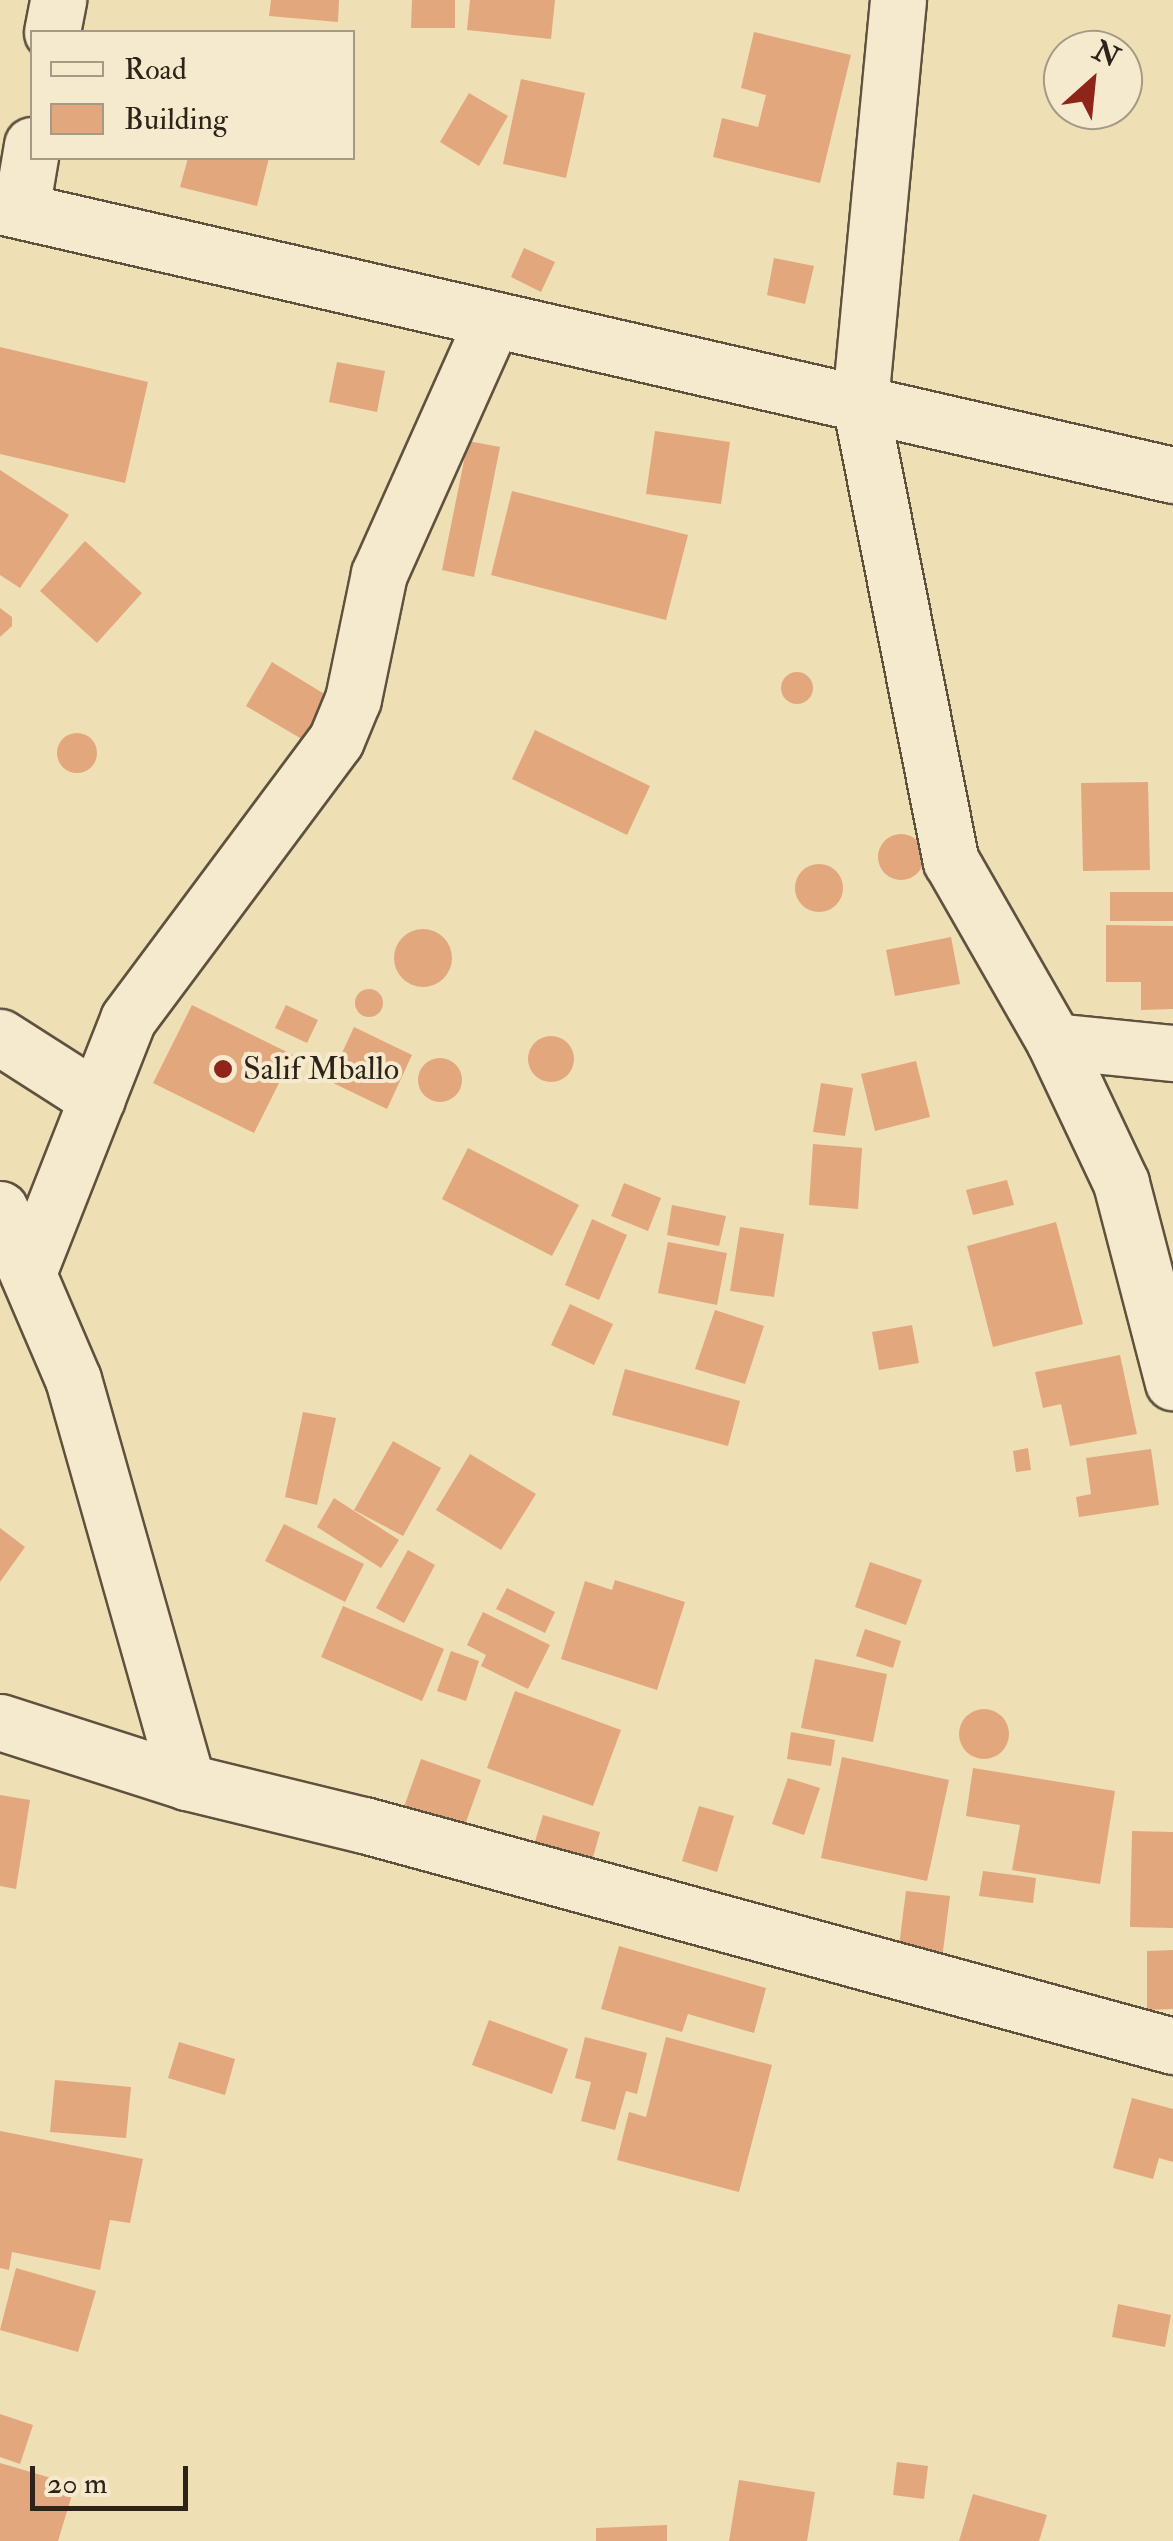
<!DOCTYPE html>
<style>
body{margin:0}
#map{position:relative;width:1173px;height:2541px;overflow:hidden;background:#efdfb4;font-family:"IM FELL Double Pica",serif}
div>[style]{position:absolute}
.building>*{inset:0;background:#e3a77e}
.round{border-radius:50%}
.roads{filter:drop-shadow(2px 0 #5e523f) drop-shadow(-2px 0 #5e523f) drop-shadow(0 2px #5e523f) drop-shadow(0 -2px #5e523f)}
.minor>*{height:55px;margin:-27.5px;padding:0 27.5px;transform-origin:27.5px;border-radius:27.5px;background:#f5eace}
.dots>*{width:28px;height:28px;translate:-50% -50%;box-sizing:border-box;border:5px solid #f5eace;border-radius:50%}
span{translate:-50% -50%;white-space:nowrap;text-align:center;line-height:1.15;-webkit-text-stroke:8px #f5eace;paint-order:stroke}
.poi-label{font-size:32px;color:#2e2318}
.left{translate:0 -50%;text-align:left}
.legend{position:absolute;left:30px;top:30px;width:325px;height:130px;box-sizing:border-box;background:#f5eace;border:2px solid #a59a85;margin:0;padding:12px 18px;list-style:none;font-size:30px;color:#2e2318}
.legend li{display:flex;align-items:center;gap:20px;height:50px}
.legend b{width:50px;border:2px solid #a59a85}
.north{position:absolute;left:1043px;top:30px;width:100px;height:100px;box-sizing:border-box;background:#f5eace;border:2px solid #a59a85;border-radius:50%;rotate:27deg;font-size:28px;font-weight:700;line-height:40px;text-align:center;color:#2e2318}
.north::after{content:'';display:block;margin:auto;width:35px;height:45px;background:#8f2418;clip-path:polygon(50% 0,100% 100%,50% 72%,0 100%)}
.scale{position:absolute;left:30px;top:2466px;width:158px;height:45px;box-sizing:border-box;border:5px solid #2e2318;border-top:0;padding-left:12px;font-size:30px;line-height:35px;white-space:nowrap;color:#2e2318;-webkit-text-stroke:8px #f5eace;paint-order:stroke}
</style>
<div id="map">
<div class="building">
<i style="clip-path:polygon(271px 0,339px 0,338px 22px,269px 16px)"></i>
<i style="clip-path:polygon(412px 0,455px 0,455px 28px,411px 28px)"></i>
<i style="clip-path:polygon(470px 0,555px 0,551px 39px,467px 30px)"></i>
<i style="clip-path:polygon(754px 32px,851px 55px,820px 183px,713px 157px,722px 118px,758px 127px,766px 95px,741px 88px)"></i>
<i style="clip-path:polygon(521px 79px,585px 93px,566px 178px,503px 164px)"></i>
<i style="clip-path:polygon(469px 93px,508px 116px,479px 166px,440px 142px)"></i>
<i style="clip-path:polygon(188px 158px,269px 158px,257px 206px,180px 187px)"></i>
<i style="clip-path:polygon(524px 248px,555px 262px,541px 292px,511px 277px)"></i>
<i style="clip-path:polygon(774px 258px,814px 266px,805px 304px,767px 295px)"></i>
<i style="clip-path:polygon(0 347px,148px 382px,125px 483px,0 454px)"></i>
<i style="clip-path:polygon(337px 362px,385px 371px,377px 412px,329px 402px)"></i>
<i style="clip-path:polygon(655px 431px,730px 442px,721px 504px,646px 494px)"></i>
<i style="clip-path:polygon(468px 441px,500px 447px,474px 577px,442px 570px)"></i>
<i style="clip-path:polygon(0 470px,69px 515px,20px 588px,0 575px)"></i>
<i style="clip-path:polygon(512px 491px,688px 535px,666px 620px,491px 575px)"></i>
<i style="clip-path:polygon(85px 541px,142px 593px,97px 643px,40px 591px)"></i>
<i style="clip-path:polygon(0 608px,12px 617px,12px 626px,0 637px)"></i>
<i style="clip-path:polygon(272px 662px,331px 698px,305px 741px,246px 706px)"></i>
<i class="round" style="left:781px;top:672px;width:32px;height:32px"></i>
<i style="clip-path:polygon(535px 730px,650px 786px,627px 835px,512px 779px)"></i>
<i class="round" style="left:57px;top:733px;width:40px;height:40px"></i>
<i style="clip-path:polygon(1148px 782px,1150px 870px,1083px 871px,1081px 783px)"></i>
<i class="round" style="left:878px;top:834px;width:46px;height:46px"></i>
<i class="round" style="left:795px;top:864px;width:48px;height:48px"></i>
<i style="clip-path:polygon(1110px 892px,1173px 892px,1173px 921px,1110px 921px)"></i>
<i style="clip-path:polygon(1106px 925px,1173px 926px,1173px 1009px,1141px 1010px,1141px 982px,1106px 982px)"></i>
<i class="round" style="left:394px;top:929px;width:58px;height:58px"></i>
<i style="clip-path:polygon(951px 937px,960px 984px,895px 996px,886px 950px)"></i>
<i class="round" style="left:355px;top:989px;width:28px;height:28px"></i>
<i style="clip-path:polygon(192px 1005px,293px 1055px,254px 1133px,153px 1083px)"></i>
<i style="clip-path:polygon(286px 1005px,318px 1020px,307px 1043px,275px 1028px)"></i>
<i style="clip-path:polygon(354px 1027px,412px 1055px,387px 1109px,329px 1081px)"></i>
<i class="round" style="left:528px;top:1036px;width:46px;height:46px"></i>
<i class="round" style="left:418px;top:1058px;width:44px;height:44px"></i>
<i style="clip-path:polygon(916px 1061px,930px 1117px,875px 1131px,861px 1074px)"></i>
<i style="clip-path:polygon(821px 1083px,853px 1088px,845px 1136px,813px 1132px)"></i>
<i style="clip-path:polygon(813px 1144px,862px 1148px,858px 1209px,809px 1205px)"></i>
<i style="clip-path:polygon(468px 1148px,579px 1205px,552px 1256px,442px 1199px)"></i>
<i style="clip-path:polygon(1007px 1180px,1014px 1205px,973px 1215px,966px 1190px)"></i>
<i style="clip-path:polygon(624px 1183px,661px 1198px,648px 1231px,611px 1216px)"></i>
<i style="clip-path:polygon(672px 1205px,726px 1216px,719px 1246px,667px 1235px)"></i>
<i style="clip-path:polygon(592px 1219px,627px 1235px,599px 1300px,565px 1285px)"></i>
<i style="clip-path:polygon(1056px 1222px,1083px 1324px,993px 1347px,967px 1246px)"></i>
<i style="clip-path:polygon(740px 1227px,784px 1234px,774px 1297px,730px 1291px)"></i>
<i style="clip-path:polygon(668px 1242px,727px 1253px,717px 1305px,658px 1293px)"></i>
<i style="clip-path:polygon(570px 1304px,613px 1324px,594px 1365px,551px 1345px)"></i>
<i style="clip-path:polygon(715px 1310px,764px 1326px,745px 1384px,695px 1369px)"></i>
<i style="clip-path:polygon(912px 1325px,919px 1363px,879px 1370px,872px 1332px)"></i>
<i style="clip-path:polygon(1120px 1355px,1137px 1434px,1070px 1446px,1061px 1404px,1043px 1408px,1035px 1372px)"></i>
<i style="clip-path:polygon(625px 1369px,740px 1401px,728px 1446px,612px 1415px)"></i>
<i style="clip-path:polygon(303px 1412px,336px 1418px,317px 1505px,285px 1497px)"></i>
<i style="clip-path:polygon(393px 1441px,441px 1468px,403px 1536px,354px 1510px)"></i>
<i style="clip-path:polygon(1028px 1448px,1031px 1470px,1016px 1472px,1013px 1451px)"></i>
<i style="clip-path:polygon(1151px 1449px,1159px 1505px,1079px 1517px,1076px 1497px,1091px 1494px,1086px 1458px)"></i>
<i style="clip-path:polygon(470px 1454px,536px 1494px,501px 1550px,436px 1510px)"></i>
<i style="clip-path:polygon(334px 1498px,399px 1540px,381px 1568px,317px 1527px)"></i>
<i style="clip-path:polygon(284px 1524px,364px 1564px,345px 1602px,265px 1561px)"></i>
<i style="clip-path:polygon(0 1528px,25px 1547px,0 1582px)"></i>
<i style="clip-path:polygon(408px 1550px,435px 1565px,404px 1623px,376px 1608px)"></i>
<i style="clip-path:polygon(870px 1562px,922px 1580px,906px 1625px,855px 1607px)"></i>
<i style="clip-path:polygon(615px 1580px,685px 1602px,657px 1690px,561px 1659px,585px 1581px,612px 1590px)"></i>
<i style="clip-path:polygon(507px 1588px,555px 1612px,545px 1633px,496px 1609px)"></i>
<i style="clip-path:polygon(343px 1606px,444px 1649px,422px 1701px,321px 1657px)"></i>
<i style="clip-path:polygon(483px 1612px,550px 1645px,528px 1689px,481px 1666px,486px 1655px,467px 1645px)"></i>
<i style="clip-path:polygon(865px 1629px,901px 1641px,893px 1668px,856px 1656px)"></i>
<i style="clip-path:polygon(451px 1651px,479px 1661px,466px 1701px,437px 1691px)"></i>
<i style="clip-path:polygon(815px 1659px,887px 1674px,873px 1742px,801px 1728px)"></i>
<i style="clip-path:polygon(515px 1691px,621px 1730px,593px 1806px,487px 1768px)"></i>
<i class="round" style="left:959px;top:1709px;width:50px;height:50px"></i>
<i style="clip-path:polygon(791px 1732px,835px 1740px,831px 1766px,787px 1759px)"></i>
<i style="clip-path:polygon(842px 1757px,949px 1780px,927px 1881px,821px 1858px)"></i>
<i style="clip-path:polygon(421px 1759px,481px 1780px,460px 1839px,400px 1818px)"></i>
<i style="clip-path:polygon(973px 1768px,1115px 1791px,1100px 1884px,1012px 1870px,1020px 1825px,966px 1816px)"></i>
<i style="clip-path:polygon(788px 1778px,820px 1788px,804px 1835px,772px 1824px)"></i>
<i style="clip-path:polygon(0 1795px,30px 1800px,16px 1889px,0 1886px)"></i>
<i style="clip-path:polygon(699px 1806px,734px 1816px,717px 1872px,682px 1861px)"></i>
<i style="clip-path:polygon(543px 1815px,600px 1832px,592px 1861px,534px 1845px)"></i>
<i style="clip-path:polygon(1132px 1831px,1173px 1832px,1173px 1928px,1130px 1927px)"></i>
<i style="clip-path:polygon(983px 1871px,1036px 1878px,1033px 1903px,979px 1896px)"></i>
<i style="clip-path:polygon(906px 1891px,950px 1896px,942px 1959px,898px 1954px)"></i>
<i style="clip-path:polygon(619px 1946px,766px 1988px,754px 2033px,688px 2014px,682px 2032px,601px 2009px)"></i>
<i style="clip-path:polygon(1173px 1950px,1173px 2009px,1147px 2010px,1147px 1951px)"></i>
<i style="clip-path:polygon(489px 2020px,568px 2049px,552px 2094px,472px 2065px)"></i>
<i style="clip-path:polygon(585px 2037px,647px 2053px,637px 2094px,626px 2091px,615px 2130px,581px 2121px,591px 2082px,575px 2078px)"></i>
<i style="clip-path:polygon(666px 2037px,772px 2065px,739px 2192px,617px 2160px,629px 2112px,646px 2117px)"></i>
<i style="clip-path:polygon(179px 2042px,235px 2059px,225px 2095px,168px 2078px)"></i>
<i style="clip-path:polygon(55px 2080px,131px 2087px,126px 2138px,50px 2132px)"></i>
<i style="clip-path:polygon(1132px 2098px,1173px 2109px,1173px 2162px,1159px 2158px,1153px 2179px,1113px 2168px)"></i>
<i style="clip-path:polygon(0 2131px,143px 2159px,130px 2223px,110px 2220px,100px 2270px,12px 2252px,9px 2270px,0 2268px)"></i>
<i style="clip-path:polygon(16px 2268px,96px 2291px,78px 2352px,0 2330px)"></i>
<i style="clip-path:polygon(1118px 2304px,1171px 2315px,1165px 2347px,1112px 2337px)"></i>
<i style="clip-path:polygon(0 2414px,33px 2425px,20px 2464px,0 2457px)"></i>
<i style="clip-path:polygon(897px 2462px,928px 2466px,924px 2499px,893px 2495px)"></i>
<i style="clip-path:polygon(0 2463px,75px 2485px,58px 2541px,0 2541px)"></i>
<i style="clip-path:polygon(739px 2480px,815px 2492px,807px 2541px,729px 2541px)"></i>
<i style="clip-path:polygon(973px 2494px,1047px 2515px,1039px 2541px,959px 2541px)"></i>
<i style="clip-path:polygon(667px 2525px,667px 2541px,596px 2541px,596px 2528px)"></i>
</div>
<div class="roads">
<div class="minor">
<i style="left:898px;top:0;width:405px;rotate:95.4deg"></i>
<i style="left:860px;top:403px;width:467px;rotate:78.8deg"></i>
<i style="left:951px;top:861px;width:207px;rotate:60.2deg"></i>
<i style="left:1054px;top:1041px;width:157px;rotate:64.7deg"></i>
<i style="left:1121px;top:1183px;width:206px;rotate:75.4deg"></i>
<i style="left:52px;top:32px;width:33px;rotate:-79deg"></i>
<i style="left:0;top:206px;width:1203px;rotate:12.92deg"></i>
<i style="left:21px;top:210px;width:66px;rotate:-80.4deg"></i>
<i style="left:0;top:1037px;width:115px;rotate:32.6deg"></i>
<i style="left:1054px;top:1041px;width:120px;rotate:5.8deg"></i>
<i style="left:0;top:1209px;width:185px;rotate:66.8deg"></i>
<i style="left:73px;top:1379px;width:419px;rotate:74.2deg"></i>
<i style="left:28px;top:1273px;width:273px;rotate:-68.5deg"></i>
<i style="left:128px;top:1019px;width:348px;rotate:-53.3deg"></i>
<i style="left:336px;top:740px;width:44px;rotate:-67.5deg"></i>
<i style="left:353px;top:699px;width:128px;rotate:-78.3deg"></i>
<i style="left:379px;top:574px;width:279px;rotate:-65.9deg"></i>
<i style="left:0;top:1722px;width:196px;rotate:17.8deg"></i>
<i style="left:187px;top:1782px;width:182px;rotate:13.7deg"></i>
<i style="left:364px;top:1825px;width:839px;rotate:15.28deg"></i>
</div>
</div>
<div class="dots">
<i style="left:223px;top:1069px;background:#8f2418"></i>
</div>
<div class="poi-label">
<span class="left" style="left:243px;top:1069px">Salif Mballo</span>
</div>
<ul class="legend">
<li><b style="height:12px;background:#f5eace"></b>Road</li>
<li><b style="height:28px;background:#e3a77e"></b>Building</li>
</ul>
<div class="north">N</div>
<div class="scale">20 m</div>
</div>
